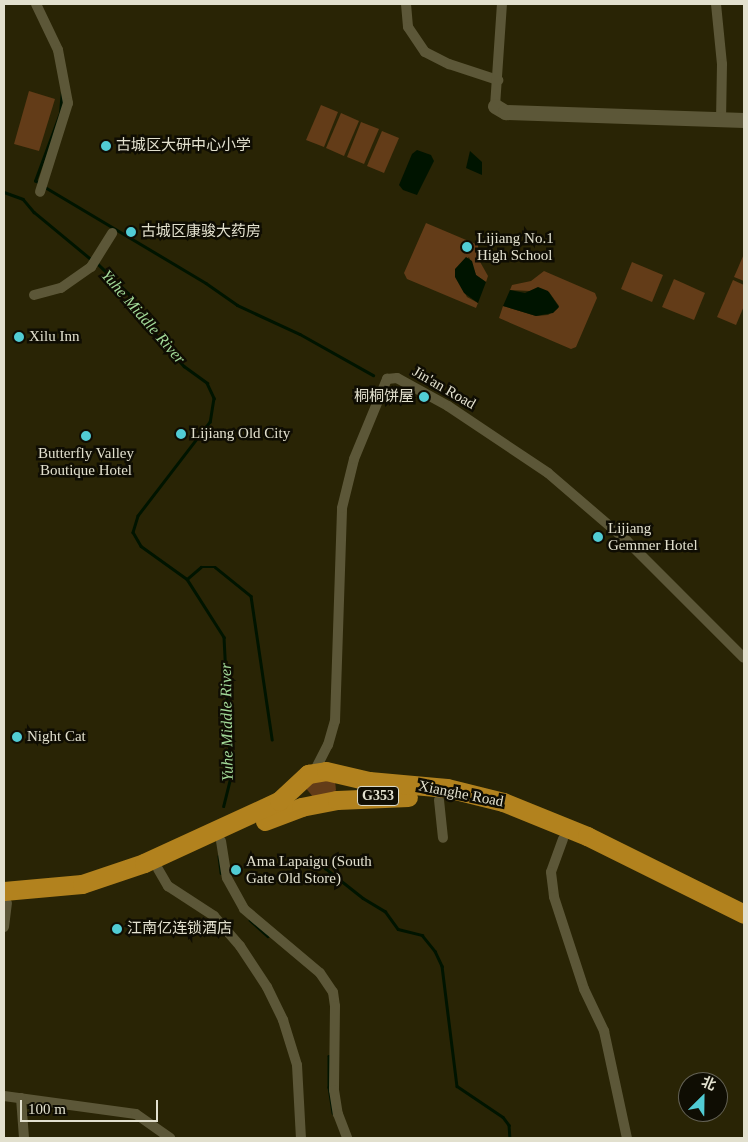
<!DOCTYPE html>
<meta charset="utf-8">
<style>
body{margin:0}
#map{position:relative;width:748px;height:1142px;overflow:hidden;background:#292405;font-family:"Times New Roman","Noto Sans SC",serif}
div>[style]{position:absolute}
.green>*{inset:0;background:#633c18}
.water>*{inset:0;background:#001400}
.stream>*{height:2.5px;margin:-1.25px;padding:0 1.25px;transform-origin:1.25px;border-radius:1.25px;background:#001400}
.street>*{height:10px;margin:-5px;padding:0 5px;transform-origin:5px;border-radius:5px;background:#5c5738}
.secondary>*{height:15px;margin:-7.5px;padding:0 7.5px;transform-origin:7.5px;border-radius:7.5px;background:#5c5738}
.highway>*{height:19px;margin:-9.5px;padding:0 9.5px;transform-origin:9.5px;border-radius:9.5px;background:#b2821e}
.dots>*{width:14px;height:14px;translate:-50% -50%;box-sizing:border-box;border:2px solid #0f0d03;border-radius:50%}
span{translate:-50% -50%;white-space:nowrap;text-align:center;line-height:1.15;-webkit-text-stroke:5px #0f0d03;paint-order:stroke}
.shield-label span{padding:1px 4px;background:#0f0d03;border:1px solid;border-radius:4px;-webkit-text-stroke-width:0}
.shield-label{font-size:14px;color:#e2e0ce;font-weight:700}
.poi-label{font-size:15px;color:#e2e0ce}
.left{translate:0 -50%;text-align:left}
.right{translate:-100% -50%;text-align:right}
.street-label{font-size:15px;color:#e2e0ce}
.water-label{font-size:16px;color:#a3db99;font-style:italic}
.frame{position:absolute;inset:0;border:5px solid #e2e0ce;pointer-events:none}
.north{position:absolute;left:678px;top:1072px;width:50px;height:50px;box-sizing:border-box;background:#0f0d03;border:1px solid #636154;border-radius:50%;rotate:23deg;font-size:14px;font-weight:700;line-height:20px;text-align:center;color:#e2e0ce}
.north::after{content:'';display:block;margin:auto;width:18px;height:22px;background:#51ccd4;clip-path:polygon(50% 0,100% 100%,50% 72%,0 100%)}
.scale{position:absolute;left:20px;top:1100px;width:138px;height:22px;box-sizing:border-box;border:2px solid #e2e0ce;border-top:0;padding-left:6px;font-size:15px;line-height:18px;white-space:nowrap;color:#e2e0ce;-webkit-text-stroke:4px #0f0d03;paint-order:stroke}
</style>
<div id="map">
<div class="green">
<i style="clip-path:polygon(29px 91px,55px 99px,39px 151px,14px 144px)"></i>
<i style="clip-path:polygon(321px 105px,338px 112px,324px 147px,306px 140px)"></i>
<i style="clip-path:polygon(341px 113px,359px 121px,344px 156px,326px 148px)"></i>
<i style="clip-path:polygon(361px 122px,379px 129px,364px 164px,347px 157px)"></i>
<i style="clip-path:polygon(382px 131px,399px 138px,384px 173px,367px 166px)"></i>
<i style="clip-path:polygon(426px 223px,478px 245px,479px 260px,488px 276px,486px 282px,476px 275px,469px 257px,461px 264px,461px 286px,467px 297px,478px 303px,476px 308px,407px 279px,404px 273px)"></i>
<i style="clip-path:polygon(744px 254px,744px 281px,734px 277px)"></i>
<i style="clip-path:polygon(632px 262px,663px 275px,652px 302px,621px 289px)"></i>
<i style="clip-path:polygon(544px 271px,595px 293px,597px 298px,576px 347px,571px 349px,499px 318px,503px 306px,536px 316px,548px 315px,557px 309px,559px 306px,549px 292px,510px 290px,512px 285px,531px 281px)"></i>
<i style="clip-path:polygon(674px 279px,705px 293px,694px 320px,662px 307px)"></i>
<i style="clip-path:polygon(733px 280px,744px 285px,744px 306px,736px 325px,717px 317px)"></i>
<i style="clip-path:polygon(309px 778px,335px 781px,336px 790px,333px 794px,313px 797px,305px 787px)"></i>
</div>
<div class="water">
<i style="clip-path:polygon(417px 150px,431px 155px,434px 161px,417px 195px,403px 190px,399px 185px,412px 154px)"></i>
<i style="clip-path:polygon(470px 151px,482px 162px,482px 175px,466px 168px)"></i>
<i style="clip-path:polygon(466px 257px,472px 261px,476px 275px,486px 282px,478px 303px,464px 293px,455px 277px,455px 269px)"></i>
<i style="clip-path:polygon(538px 287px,548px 291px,559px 307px,553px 313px,536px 316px,503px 306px,510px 290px,525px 293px)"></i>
</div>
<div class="stream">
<i style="left:39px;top:183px;width:4px;rotate:-153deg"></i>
<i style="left:35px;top:181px;width:72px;rotate:-69.8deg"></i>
<i style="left:60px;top:113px;width:21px;rotate:-85deg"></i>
<i style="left:45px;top:187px;width:187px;rotate:30.8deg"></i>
<i style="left:206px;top:283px;width:38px;rotate:35deg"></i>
<i style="left:237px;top:305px;width:69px;rotate:24.7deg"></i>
<i style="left:300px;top:334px;width:84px;rotate:29.3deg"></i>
<i style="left:4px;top:192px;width:20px;rotate:20deg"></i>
<i style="left:23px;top:199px;width:17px;rotate:50deg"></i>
<i style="left:34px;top:212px;width:75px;rotate:39.6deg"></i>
<i style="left:97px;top:263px;width:43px;rotate:44.1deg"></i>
<i style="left:128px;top:293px;width:50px;rotate:56.3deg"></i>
<i style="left:156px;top:335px;width:42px;rotate:47.9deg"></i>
<i style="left:184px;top:366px;width:29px;rotate:36deg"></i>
<i style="left:207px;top:383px;width:17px;rotate:65deg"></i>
<i style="left:214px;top:398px;width:24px;rotate:99deg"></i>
<i style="left:210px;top:422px;width:118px;rotate:127.5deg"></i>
<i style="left:138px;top:516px;width:17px;rotate:107deg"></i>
<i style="left:133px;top:532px;width:16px;rotate:60deg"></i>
<i style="left:141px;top:546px;width:57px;rotate:35.7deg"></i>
<i style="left:187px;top:579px;width:69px;rotate:57.5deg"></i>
<i style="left:224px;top:637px;width:140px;rotate:87.1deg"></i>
<i style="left:231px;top:777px;width:30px;rotate:104deg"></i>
<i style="left:187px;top:579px;width:18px;rotate:-41deg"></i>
<i style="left:201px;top:567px;width:14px"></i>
<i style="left:215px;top:567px;width:46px;rotate:38.9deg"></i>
<i style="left:251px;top:596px;width:145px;rotate:81.6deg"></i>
<i style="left:219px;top:856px;width:17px;rotate:83deg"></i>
<i style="left:319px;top:858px;width:12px;rotate:59deg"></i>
<i style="left:325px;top:868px;width:48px;rotate:38.3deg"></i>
<i style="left:363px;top:898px;width:26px;rotate:31deg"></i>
<i style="left:385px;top:911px;width:22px;rotate:54deg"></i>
<i style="left:398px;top:929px;width:25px;rotate:14deg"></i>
<i style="left:422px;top:935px;width:21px;rotate:51deg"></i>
<i style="left:435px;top:951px;width:17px;rotate:65deg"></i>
<i style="left:442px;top:966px;width:121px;rotate:82.9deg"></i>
<i style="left:457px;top:1086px;width:55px;rotate:34deg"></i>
<i style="left:503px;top:1117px;width:10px;rotate:53deg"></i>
<i style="left:509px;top:1125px;width:13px;rotate:86deg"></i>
<i style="left:250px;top:920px;width:24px;rotate:42deg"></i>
<i style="left:329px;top:1056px;width:31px;rotate:90deg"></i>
<i style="left:329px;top:1087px;width:26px;rotate:81deg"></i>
</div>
<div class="street">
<i style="left:36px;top:4px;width:51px;rotate:64.4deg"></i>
<i style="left:58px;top:50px;width:54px;rotate:79.3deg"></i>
<i style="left:68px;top:103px;width:93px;rotate:107.5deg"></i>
<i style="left:406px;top:4px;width:23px;rotate:85deg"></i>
<i style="left:408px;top:27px;width:30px;rotate:56deg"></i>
<i style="left:425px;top:52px;width:27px;rotate:27deg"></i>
<i style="left:449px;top:64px;width:52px;rotate:18.1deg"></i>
<i style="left:716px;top:4px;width:60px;rotate:84.3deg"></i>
<i style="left:722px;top:64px;width:55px;rotate:91deg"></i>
<i style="left:495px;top:106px;width:102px;rotate:-86.1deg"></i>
<i style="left:34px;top:295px;width:28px;rotate:-15deg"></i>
<i style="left:61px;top:288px;width:37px;rotate:-35deg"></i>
<i style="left:91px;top:267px;width:40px;rotate:-58deg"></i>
<i style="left:314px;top:772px;width:30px;rotate:-63deg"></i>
<i style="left:328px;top:745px;width:25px;rotate:-74deg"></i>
<i style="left:335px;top:721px;width:213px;rotate:-88.1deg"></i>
<i style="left:342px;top:508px;width:50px;rotate:-76.2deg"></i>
<i style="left:354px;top:459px;width:87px;rotate:-67.6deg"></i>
<i style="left:387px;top:379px;width:10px;rotate:-6deg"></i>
<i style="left:397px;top:378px;width:58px;rotate:28.8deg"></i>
<i style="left:448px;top:406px;width:120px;rotate:33.8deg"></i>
<i style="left:548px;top:473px;width:104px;rotate:40.7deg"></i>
<i style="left:627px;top:541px;width:165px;rotate:45deg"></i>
<i style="left:439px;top:800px;width:38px;rotate:84deg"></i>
<i style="left:563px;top:839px;width:35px;rotate:110deg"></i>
<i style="left:551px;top:872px;width:25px;rotate:83deg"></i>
<i style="left:554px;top:897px;width:97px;rotate:71.9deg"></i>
<i style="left:584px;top:989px;width:47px;rotate:64.5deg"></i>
<i style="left:604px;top:1031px;width:109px;rotate:77.9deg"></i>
<i style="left:221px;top:841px;width:37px;rotate:81deg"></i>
<i style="left:227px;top:878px;width:35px;rotate:61deg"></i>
<i style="left:244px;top:909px;width:99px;rotate:40.1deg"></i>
<i style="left:320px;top:973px;width:23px;rotate:56deg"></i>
<i style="left:333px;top:992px;width:14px;rotate:82deg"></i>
<i style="left:335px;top:1006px;width:84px;rotate:90.7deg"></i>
<i style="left:334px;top:1090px;width:24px;rotate:81deg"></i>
<i style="left:338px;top:1114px;width:26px;rotate:69deg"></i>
<i style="left:158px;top:869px;width:20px;rotate:60deg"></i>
<i style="left:168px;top:886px;width:55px;rotate:33.1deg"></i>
<i style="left:214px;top:916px;width:40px;rotate:49deg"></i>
<i style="left:240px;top:946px;width:49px;rotate:56.6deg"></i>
<i style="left:267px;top:987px;width:37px;rotate:64deg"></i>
<i style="left:283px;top:1020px;width:47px;rotate:72.7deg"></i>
<i style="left:297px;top:1065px;width:73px;rotate:86.9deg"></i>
<i style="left:4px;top:927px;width:24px;rotate:-83deg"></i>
<i style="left:4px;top:1096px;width:133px;rotate:7.8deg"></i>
<i style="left:136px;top:1114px;width:42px;rotate:35.2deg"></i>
<i style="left:21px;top:1098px;width:40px;rotate:85.7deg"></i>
</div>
<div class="secondary">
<i style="left:495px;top:106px;width:12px;rotate:31deg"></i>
<i style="left:505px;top:112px;width:239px;rotate:1.9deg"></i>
</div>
<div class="highway">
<i style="left:265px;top:821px;width:39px;rotate:-21deg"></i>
<i style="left:301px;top:807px;width:37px;rotate:-11deg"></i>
<i style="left:337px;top:800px;width:71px;rotate:-2.4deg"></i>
<i style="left:4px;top:891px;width:78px;rotate:-5.1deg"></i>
<i style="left:82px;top:884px;width:65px;rotate:-18.7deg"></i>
<i style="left:144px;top:863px;width:149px;rotate:-24.7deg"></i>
<i style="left:279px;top:801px;width:40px;rotate:-43deg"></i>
<i style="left:308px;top:774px;width:18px;rotate:-9deg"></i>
<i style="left:326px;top:771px;width:44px;rotate:13.1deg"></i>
<i style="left:369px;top:781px;width:78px;rotate:5.1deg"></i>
<i style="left:447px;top:788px;width:58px;rotate:14deg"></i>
<i style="left:503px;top:802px;width:91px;rotate:22deg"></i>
<i style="left:587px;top:836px;width:175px;rotate:26.4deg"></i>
</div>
<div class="dots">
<i style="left:106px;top:146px;background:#51ccd4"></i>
<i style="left:131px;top:232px;background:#51ccd4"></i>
<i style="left:467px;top:247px;background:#51ccd4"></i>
<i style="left:19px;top:337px;background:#51ccd4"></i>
<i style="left:424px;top:397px;background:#51ccd4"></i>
<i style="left:181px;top:434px;background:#51ccd4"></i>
<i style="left:86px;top:436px;background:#51ccd4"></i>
<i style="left:598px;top:537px;background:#51ccd4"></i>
<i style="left:17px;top:737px;background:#51ccd4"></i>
<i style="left:236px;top:870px;background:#51ccd4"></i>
<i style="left:117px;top:929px;background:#51ccd4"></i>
</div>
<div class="shield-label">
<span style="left:378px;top:796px">G353</span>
</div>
<div class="poi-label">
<span class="left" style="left:116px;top:146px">古城区大研中心小学</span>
<span class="left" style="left:141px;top:232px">古城区康骏大药房</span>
<span class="left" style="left:477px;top:247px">Lijiang No.1<br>High School</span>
<span class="left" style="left:29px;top:337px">Xilu Inn</span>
<span class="right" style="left:414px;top:397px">桐桐饼屋</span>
<span class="left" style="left:191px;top:434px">Lijiang Old City</span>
<span style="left:86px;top:462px">Butterfly Valley<br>Boutique Hotel</span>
<span class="left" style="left:608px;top:537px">Lijiang<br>Gemmer Hotel</span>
<span class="left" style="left:27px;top:737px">Night Cat</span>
<span class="left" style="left:246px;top:870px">Ama Lapaigu (South<br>Gate Old Store)</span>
<span class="left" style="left:127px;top:929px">江南亿连锁酒店</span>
</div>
<div class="street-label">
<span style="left:444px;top:388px;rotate:30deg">Jin'an Road</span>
<span style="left:461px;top:794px;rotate:11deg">Xianghe Road</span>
</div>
<div class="water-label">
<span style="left:143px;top:317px;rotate:49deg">Yuhe Middle River</span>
<span style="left:227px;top:722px;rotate:-91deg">Yuhe Middle River</span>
</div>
<div class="frame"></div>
<div class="north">北</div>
<div class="scale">100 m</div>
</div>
